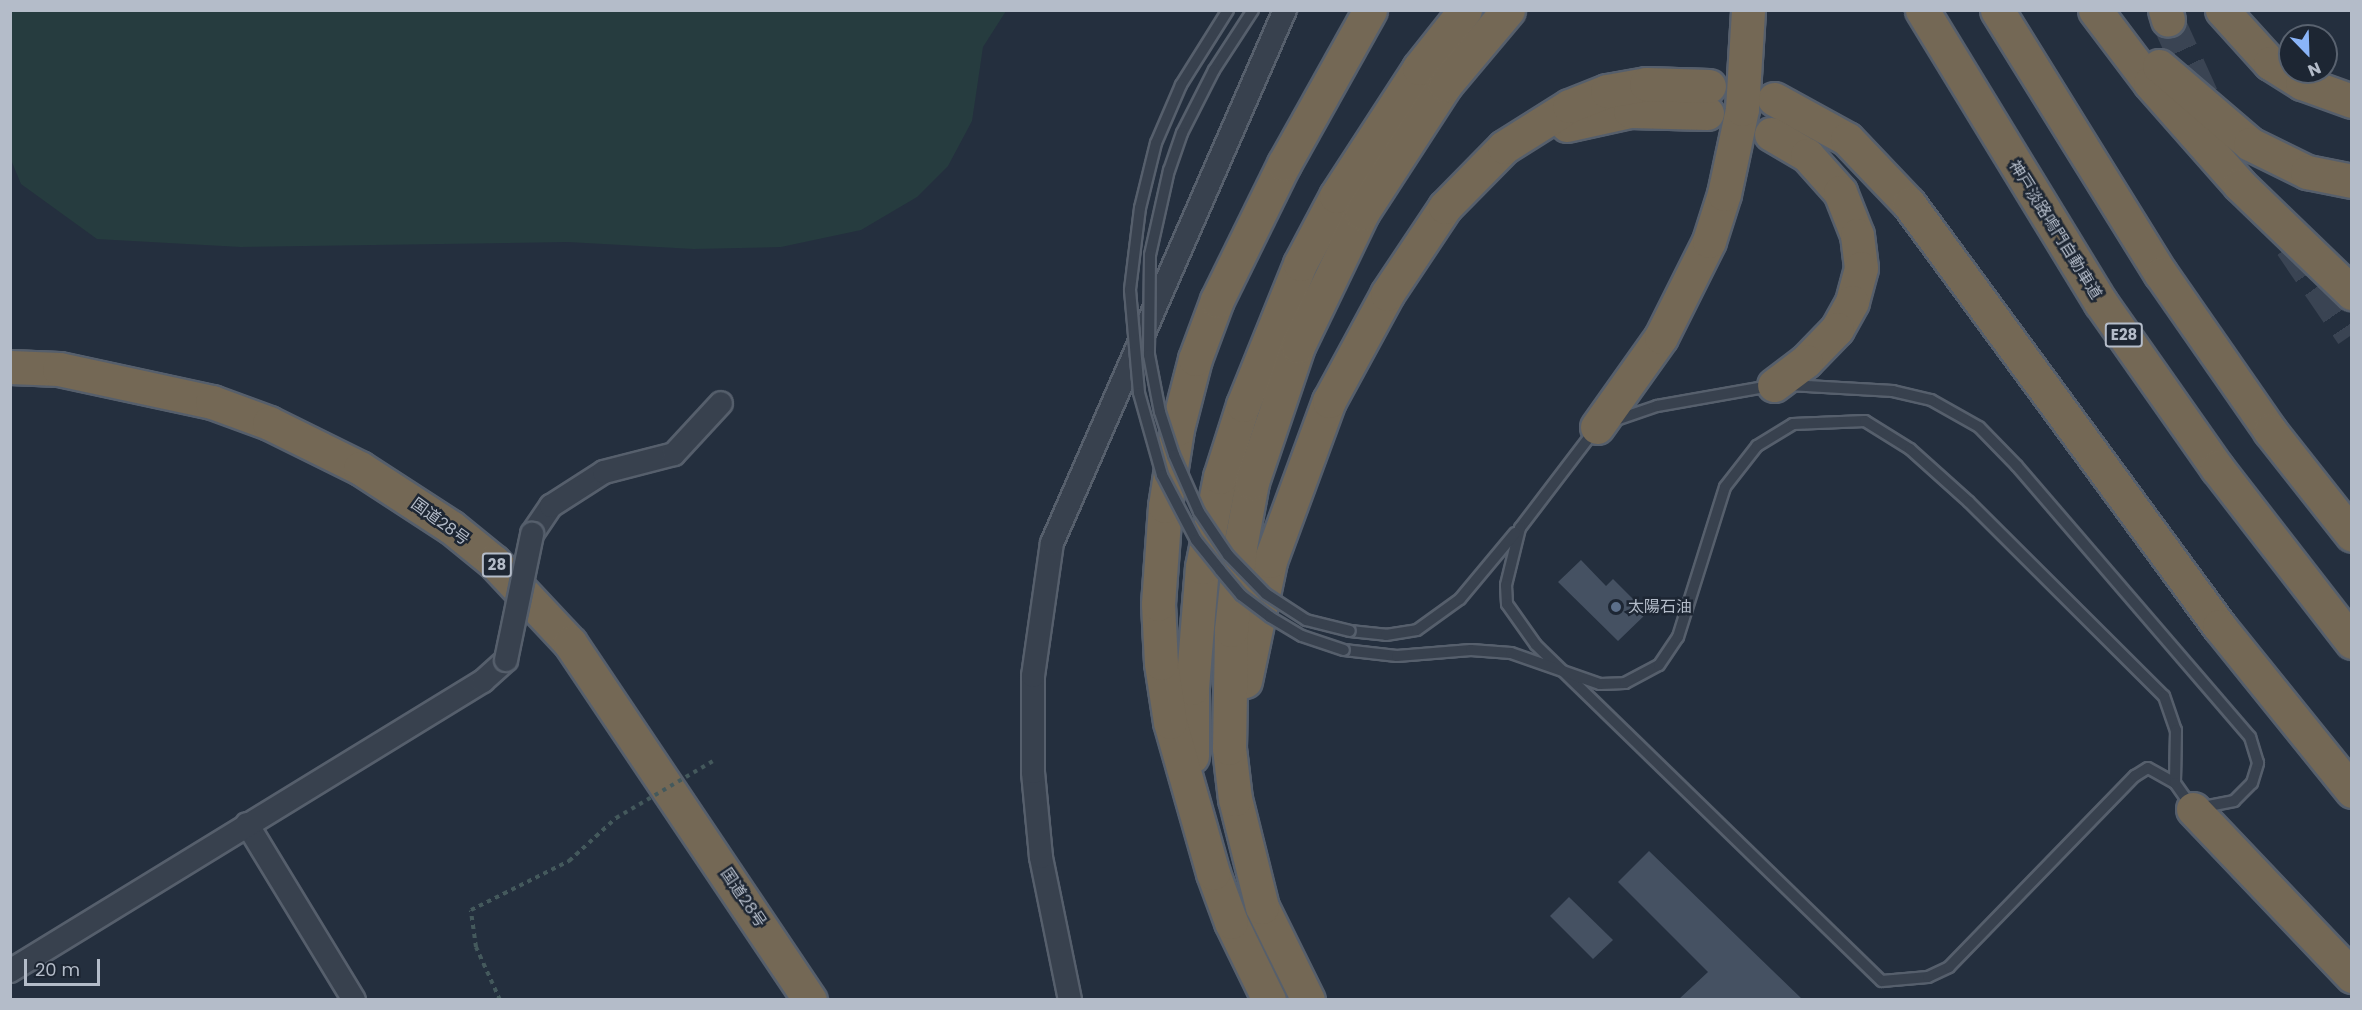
<!DOCTYPE html>
<meta charset="utf-8">
<style>
body{margin:0}
#map{position:relative;width:2362px;height:1010px;overflow:hidden;background:#242f3e;font-family:Poppins,"Noto Sans JP",sans-serif}
div>[style]{position:absolute}
.green>*{inset:0;background:#263c3f}
.building>*{inset:0;background:#455162}
.highway-tunnel>*{height:33px;margin-top:-16.5px;transform-origin:0;background:repeating-linear-gradient(90deg,#3a4453 0 33px,transparent 0 49px)}
.path>*{height:4px;margin-top:-2px;transform-origin:0;background:repeating-linear-gradient(90deg,#44595c 0 4.5px,transparent 0 9px)}
.roads{filter:drop-shadow(2px 0 #565f6c) drop-shadow(-2px 0 #565f6c) drop-shadow(0 2px #565f6c) drop-shadow(0 -2px #565f6c)}
.lane>*{height:10px;margin:-5px;padding:0 5px;transform-origin:5px;border-radius:5px;background:#38414e}
.street>*{height:22px;margin:-11px;padding:0 11px;transform-origin:11px;border-radius:11px;background:#38414e}
.highway>*{height:33px;margin:-16.5px;padding:0 16.5px;transform-origin:16.5px;border-radius:16.5px;background:#746855}
.path-bridge>*{height:4px;margin-top:-2px;transform-origin:0;background:repeating-linear-gradient(90deg,#44595c 0 4.5px,transparent 0 9px)}
.bridges{filter:drop-shadow(2px 0 #565f6c) drop-shadow(-2px 0 #565f6c) drop-shadow(0 2px #565f6c) drop-shadow(0 -2px #565f6c)}
.lane-bridge>*{height:10px;margin:-5px;padding:0 5px;transform-origin:5px;border-radius:5px;background:#38414e}
.street-bridge>*{height:22px;margin:-11px;padding:0 11px;transform-origin:11px;border-radius:11px;background:#38414e}
.dots>*{width:16px;height:16px;translate:-50% -50%;box-sizing:border-box;border:3px solid #1d2633;border-radius:50%}
span{translate:-50% -50%;white-space:nowrap;text-align:center;line-height:1.15;-webkit-text-stroke:5px #1d2633;paint-order:stroke}
.shield-label span{padding:2px 4px;background:#1d2633;border:2px solid;border-radius:4px;-webkit-text-stroke-width:0}
.shield-label{font-size:15px;color:#b4bcc9;font-weight:700}
.street-label{font-size:16px;color:#b4bcc9}
.poi-label{font-size:16px;color:#b4bcc9}
.left{translate:0 -50%;text-align:left}
.frame{position:absolute;inset:0;border:12px solid #b4bcc9;pointer-events:none}
.north{position:absolute;left:2278px;top:24px;width:60px;height:60px;box-sizing:border-box;background:#1d2633;border:2px solid #59626f;border-radius:50%;rotate:157deg;font-size:16px;font-weight:700;line-height:24px;text-align:center;color:#b4bcc9}
.north::after{content:'';display:block;margin:auto;width:21px;height:27px;background:#8ab4f8;clip-path:polygon(50% 0,100% 100%,50% 72%,0 100%)}
.scale{position:absolute;left:24px;top:959px;width:76px;height:27px;box-sizing:border-box;border:3px solid #b4bcc9;border-top:0;padding-left:8px;font-size:18px;line-height:21px;white-space:nowrap;color:#b4bcc9;-webkit-text-stroke:4px #1d2633;paint-order:stroke}
</style>
<div id="map">
<div class="green">
<i style="clip-path:polygon(10px 11px,11px 10px,1006px 11px,983px 47px,972px 121px,948px 166px,917px 197px,861px 230px,781px 247px,694px 249px,568px 242px,241px 247px,97px 239px,21px 184px,11px 160px)"></i>
</div>
<div class="building">
<i style="clip-path:polygon(1581px 560px,1606px 586px,1613px 579px,1647px 613px,1618px 641px,1558px 582px)"></i>
<i style="clip-path:polygon(1649px 851px,1710px 910px,1802px 999px,1679px 999px,1708px 972px,1618px 882px)"></i>
<i style="clip-path:polygon(1569px 897px,1613px 940px,1593px 959px,1550px 916px)"></i>
</div>
<div class="highway-tunnel">
<i style="left:2168px;top:20px;width:100px;rotate:65.7deg"></i>
<i style="left:2291px;top:245px;width:108px;rotate:55.6deg"></i>
</div>
<div class="path">
<i style="left:500px;top:1000px;width:58px;rotate:-114.4deg"></i>
<i style="left:476px;top:947px;width:37px;rotate:-98deg"></i>
<i style="left:471px;top:910px;width:110px;rotate:-26.6deg"></i>
<i style="left:569px;top:861px;width:64px;rotate:-42.5deg"></i>
</div>
<div class="roads">
<div class="lane">
<i style="left:1610px;top:422px;width:50px;rotate:-18.8deg"></i>
<i style="left:1657px;top:406px;width:115px;rotate:-10deg"></i>
<i style="left:1594px;top:431px;width:122px;rotate:127.3deg"></i>
<i style="left:1520px;top:528px;width:59px;rotate:103.8deg"></i>
<i style="left:1506px;top:585px;width:19px;rotate:87deg"></i>
<i style="left:1507px;top:604px;width:50px;rotate:54.7deg"></i>
<i style="left:1536px;top:645px;width:482px;rotate:44.2deg"></i>
<i style="left:1882px;top:981px;width:46px;rotate:-5deg"></i>
<i style="left:1928px;top:977px;width:23px;rotate:-25deg"></i>
<i style="left:1949px;top:967px;width:267px;rotate:-45.8deg"></i>
<i style="left:2135px;top:776px;width:15px;rotate:-32deg"></i>
<i style="left:2148px;top:768px;width:31px;rotate:29deg"></i>
<i style="left:1350px;top:631px;width:36px;rotate:6deg"></i>
<i style="left:1386px;top:635px;width:31px;rotate:-9deg"></i>
<i style="left:1417px;top:630px;width:53px;rotate:-35.8deg"></i>
<i style="left:1460px;top:599px;width:86px;rotate:-50.2deg"></i>
<i style="left:1344px;top:650px;width:53px;rotate:6.5deg"></i>
<i style="left:1397px;top:656px;width:74px;rotate:-4.6deg"></i>
<i style="left:1471px;top:650px;width:40px;rotate:4.3deg"></i>
<i style="left:1511px;top:653px;width:94px;rotate:19.2deg"></i>
<i style="left:1600px;top:684px;width:25px;rotate:-2deg"></i>
<i style="left:1625px;top:683px;width:38px;rotate:-28deg"></i>
<i style="left:1659px;top:665px;width:34px;rotate:-56deg"></i>
<i style="left:1678px;top:637px;width:157px;rotate:-72.6deg"></i>
<i style="left:1725px;top:487px;width:52px;rotate:-52deg"></i>
<i style="left:1757px;top:446px;width:42px;rotate:-31.4deg"></i>
<i style="left:1793px;top:424px;width:72px;rotate:-2.4deg"></i>
<i style="left:1865px;top:421px;width:53px;rotate:31.9deg"></i>
<i style="left:1910px;top:449px;width:79px;rotate:41.9deg"></i>
<i style="left:1969px;top:502px;width:275px;rotate:44.9deg"></i>
<i style="left:2164px;top:696px;width:36px;rotate:71deg"></i>
<i style="left:2176px;top:730px;width:53px;rotate:91.1deg"></i>
<i style="left:2175px;top:783px;width:32px;rotate:55deg"></i>
<i style="left:2193px;top:809px;width:42px;rotate:-11deg"></i>
<i style="left:2234px;top:801px;width:25px;rotate:-45deg"></i>
<i style="left:2252px;top:783px;width:21px;rotate:-73deg"></i>
<i style="left:2258px;top:763px;width:27px;rotate:-107deg"></i>
<i style="left:2250px;top:737px;width:357px;rotate:-130.7deg"></i>
<i style="left:2017px;top:466px;width:54px;rotate:-134.3deg"></i>
<i style="left:1979px;top:427px;width:55px;rotate:-150.6deg"></i>
<i style="left:1931px;top:400px;width:39px;rotate:-167deg"></i>
<i style="left:1893px;top:391px;width:104px;rotate:-176.7deg"></i>
</div>
<div class="street">
<i style="left:532px;top:534px;width:34px;rotate:-56deg"></i>
<i style="left:551px;top:506px;width:63px;rotate:-32.7deg"></i>
<i style="left:604px;top:472px;width:72px;rotate:-14.4deg"></i>
<i style="left:674px;top:454px;width:69px;rotate:-47.3deg"></i>
<i style="left:247px;top:824px;width:206px;rotate:58.7deg"></i>
<i style="left:10px;top:971px;width:555px;rotate:-31.51deg"></i>
<i style="left:483px;top:681px;width:31px;rotate:-42deg"></i>
<i style="left:1070px;top:1000px;width:146px;rotate:-101.5deg"></i>
<i style="left:1041px;top:857px;width:85px;rotate:-95.4deg"></i>
<i style="left:1033px;top:772px;width:96px;rotate:-90deg"></i>
<i style="left:1033px;top:676px;width:134px;rotate:-81.9deg"></i>
<i style="left:1052px;top:543px;width:582px;rotate:-66.39deg"></i>
</div>
<div class="highway">
<i style="left:1922px;top:10px;width:343px;rotate:58.6deg"></i>
<i style="left:2101px;top:303px;width:202px;rotate:54.9deg"></i>
<i style="left:2217px;top:468px;width:220px;rotate:52.2deg"></i>
<i style="left:1997px;top:10px;width:311px;rotate:58.2deg"></i>
<i style="left:2161px;top:274px;width:191px;rotate:55.2deg"></i>
<i style="left:2270px;top:431px;width:132px;rotate:51.7deg"></i>
<i style="left:2095px;top:10px;width:91px;rotate:53deg"></i>
<i style="left:2150px;top:83px;width:136px;rotate:48.6deg"></i>
<i style="left:2240px;top:185px;width:156px;rotate:44deg"></i>
<i style="left:2165px;top:10px;width:10px;rotate:73deg"></i>
<i style="left:2222px;top:10px;width:72px;rotate:47.8deg"></i>
<i style="left:2270px;top:63px;width:38px;rotate:32deg"></i>
<i style="left:2302px;top:83px;width:53px;rotate:19.8deg"></i>
<i style="left:2159px;top:66px;width:120px;rotate:40.6deg"></i>
<i style="left:2250px;top:144px;width:64px;rotate:26.2deg"></i>
<i style="left:2307px;top:172px;width:46px;rotate:11.3deg"></i>
<i style="left:1774px;top:99px;width:83px;rotate:28.7deg"></i>
<i style="left:1847px;top:139px;width:90px;rotate:46.4deg"></i>
<i style="left:1909px;top:204px;width:524px;rotate:53.7deg"></i>
<i style="left:2219px;top:626px;width:212px;rotate:51.1deg"></i>
<i style="left:1567px;top:125px;width:65px;rotate:-12.5deg"></i>
<i style="left:1630px;top:111px;width:77px;rotate:1.5deg"></i>
<i style="left:1771px;top:134px;width:42px;rotate:30.3deg"></i>
<i style="left:1807px;top:155px;width:50px;rotate:48.3deg"></i>
<i style="left:1840px;top:192px;width:46px;rotate:68.4deg"></i>
<i style="left:1857px;top:235px;width:33px;rotate:83deg"></i>
<i style="left:1861px;top:268px;width:35px;rotate:105deg"></i>
<i style="left:1852px;top:302px;width:31px;rotate:119deg"></i>
<i style="left:1837px;top:329px;width:45px;rotate:134.1deg"></i>
<i style="left:1806px;top:361px;width:40px;rotate:143deg"></i>
<i style="left:10px;top:367px;width:49px;rotate:2.3deg"></i>
<i style="left:59px;top:369px;width:157px;rotate:12.2deg"></i>
<i style="left:212px;top:402px;width:61px;rotate:20.2deg"></i>
<i style="left:269px;top:423px;width:102px;rotate:26.3deg"></i>
<i style="left:360px;top:468px;width:108px;rotate:33deg"></i>
<i style="left:451px;top:527px;width:55px;rotate:39.1deg"></i>
<i style="left:494px;top:562px;width:111px;rotate:46.8deg"></i>
<i style="left:570px;top:643px;width:430px;rotate:56.1deg"></i>
<i style="left:1597px;top:427px;width:110px;rotate:-54.6deg"></i>
<i style="left:1661px;top:337px;width:107px;rotate:-63.4deg"></i>
<i style="left:1709px;top:241px;width:49px;rotate:-72.3deg"></i>
<i style="left:1724px;top:194px;width:87px;rotate:-78deg"></i>
<i style="left:1742px;top:109px;width:99px;rotate:-86.5deg"></i>
<i style="left:1245px;top:681px;width:123px;rotate:-78.2deg"></i>
<i style="left:1270px;top:561px;width:171px;rotate:-69.8deg"></i>
<i style="left:1329px;top:401px;width:122px;rotate:-61.5deg"></i>
<i style="left:1387px;top:294px;width:105px;rotate:-56.3deg"></i>
<i style="left:1445px;top:207px;width:84px;rotate:-45.5deg"></i>
<i style="left:1504px;top:147px;width:77px;rotate:-32.2deg"></i>
<i style="left:1569px;top:106px;width:41px;rotate:-21.5deg"></i>
<i style="left:1607px;top:91px;width:40px;rotate:-10deg"></i>
<i style="left:1646px;top:84px;width:63px;rotate:1.8deg"></i>
<i style="left:1192px;top:756px;width:68px;rotate:-90deg"></i>
<i style="left:1192px;top:688px;width:121px;rotate:-85.3deg"></i>
<i style="left:1202px;top:567px;width:92px;rotate:-78.7deg"></i>
<i style="left:1220px;top:477px;width:76px;rotate:-72.3deg"></i>
<i style="left:1243px;top:405px;width:152px;rotate:-68deg"></i>
<i style="left:1300px;top:264px;width:77px;rotate:-62.1deg"></i>
<i style="left:1336px;top:196px;width:153px;rotate:-57deg"></i>
<i style="left:1419px;top:68px;width:74px;rotate:-51.6deg"></i>
<i style="left:2193px;top:809px;width:231px;rotate:46.4deg"></i>
<i style="left:1269px;top:1000px;width:87px;rotate:-116deg"></i>
<i style="left:1231px;top:922px;width:52px;rotate:-110.2deg"></i>
<i style="left:1213px;top:873px;width:157px;rotate:-105.9deg"></i>
<i style="left:1170px;top:722px;width:60px;rotate:-98.7deg"></i>
<i style="left:1161px;top:663px;width:59px;rotate:-92.9deg"></i>
<i style="left:1158px;top:604px;width:98px;rotate:-85.9deg"></i>
<i style="left:1165px;top:506px;width:78px;rotate:-81.1deg"></i>
<i style="left:1177px;top:429px;width:72px;rotate:-75.6deg"></i>
<i style="left:1195px;top:359px;width:63px;rotate:-69.6deg"></i>
<i style="left:1217px;top:300px;width:152px;rotate:-63.8deg"></i>
<i style="left:1284px;top:164px;width:176px;rotate:-60.8deg"></i>
<i style="left:1308px;top:1000px;width:104px;rotate:-116.3deg"></i>
<i style="left:1262px;top:907px;width:111px;rotate:-104deg"></i>
<i style="left:1235px;top:799px;width:51px;rotate:-96.7deg"></i>
<i style="left:1229px;top:748px;width:118px;rotate:-89deg"></i>
<i style="left:1231px;top:630px;width:83px;rotate:-83.8deg"></i>
<i style="left:1240px;top:547px;width:66px;rotate:-79.5deg"></i>
<i style="left:1252px;top:482px;width:144px;rotate:-71.3deg"></i>
<i style="left:1298px;top:346px;width:148px;rotate:-64.3deg"></i>
<i style="left:1362px;top:213px;width:153px;rotate:-57deg"></i>
<i style="left:1445px;top:85px;width:98px;rotate:-50deg"></i>
</div>
</div>
<div class="path-bridge">
<i style="left:616px;top:818px;width:115px;rotate:-30.4deg"></i>
</div>
<div class="bridges">
<div class="lane-bridge">
<i style="left:1228px;top:10px;width:89px;rotate:122.1deg"></i>
<i style="left:1181px;top:85px;width:63px;rotate:113.3deg"></i>
<i style="left:1156px;top:143px;width:67px;rotate:103.8deg"></i>
<i style="left:1140px;top:208px;width:83px;rotate:97deg"></i>
<i style="left:1130px;top:290px;width:103px;rotate:85deg"></i>
<i style="left:1139px;top:393px;width:85px;rotate:74.3deg"></i>
<i style="left:1162px;top:475px;width:73px;rotate:62.4deg"></i>
<i style="left:1196px;top:540px;width:38px;rotate:51deg"></i>
<i style="left:1220px;top:570px;width:33px;rotate:50deg"></i>
<i style="left:1241px;top:595px;width:36px;rotate:37deg"></i>
<i style="left:1270px;top:617px;width:37px;rotate:31deg"></i>
<i style="left:1302px;top:636px;width:44px;rotate:18.4deg"></i>
<i style="left:1253px;top:10px;width:72px;rotate:123deg"></i>
<i style="left:1214px;top:70px;width:71px;rotate:116.9deg"></i>
<i style="left:1182px;top:133px;width:39px;rotate:109deg"></i>
<i style="left:1169px;top:170px;width:87px;rotate:102.6deg"></i>
<i style="left:1150px;top:255px;width:100px;rotate:90.6deg"></i>
<i style="left:1149px;top:355px;width:58px;rotate:79.1deg"></i>
<i style="left:1160px;top:412px;width:45px;rotate:72deg"></i>
<i style="left:1174px;top:455px;width:62px;rotate:66.3deg"></i>
<i style="left:1199px;top:512px;width:52px;rotate:56deg"></i>
<i style="left:1228px;top:555px;width:54px;rotate:45.7deg"></i>
<i style="left:1266px;top:594px;width:48px;rotate:33deg"></i>
<i style="left:1306px;top:620px;width:45px;rotate:14deg"></i>
</div>
<div class="street-bridge">
<i style="left:506px;top:660px;width:129px;rotate:-78.3deg"></i>
</div>
</div>
<div class="dots">
<i style="left:1616px;top:607px;background:#5c6f8a"></i>
</div>
<div class="shield-label">
<span style="left:2124px;top:335px">E28</span>
<span style="left:497px;top:565px">28</span>
</div>
<div class="street-label">
<span style="left:2055px;top:230px;rotate:58deg">神戸淡路鳴門自動車道</span>
<span style="left:440px;top:522px;rotate:36deg">国道28号</span>
<span style="left:743px;top:898px;rotate:56deg">国道28号</span>
</div>
<div class="poi-label">
<span class="left" style="left:1628px;top:607px">太陽石油</span>
</div>
<div class="frame"></div>
<div class="north">N</div>
<div class="scale">20 m</div>
</div>
